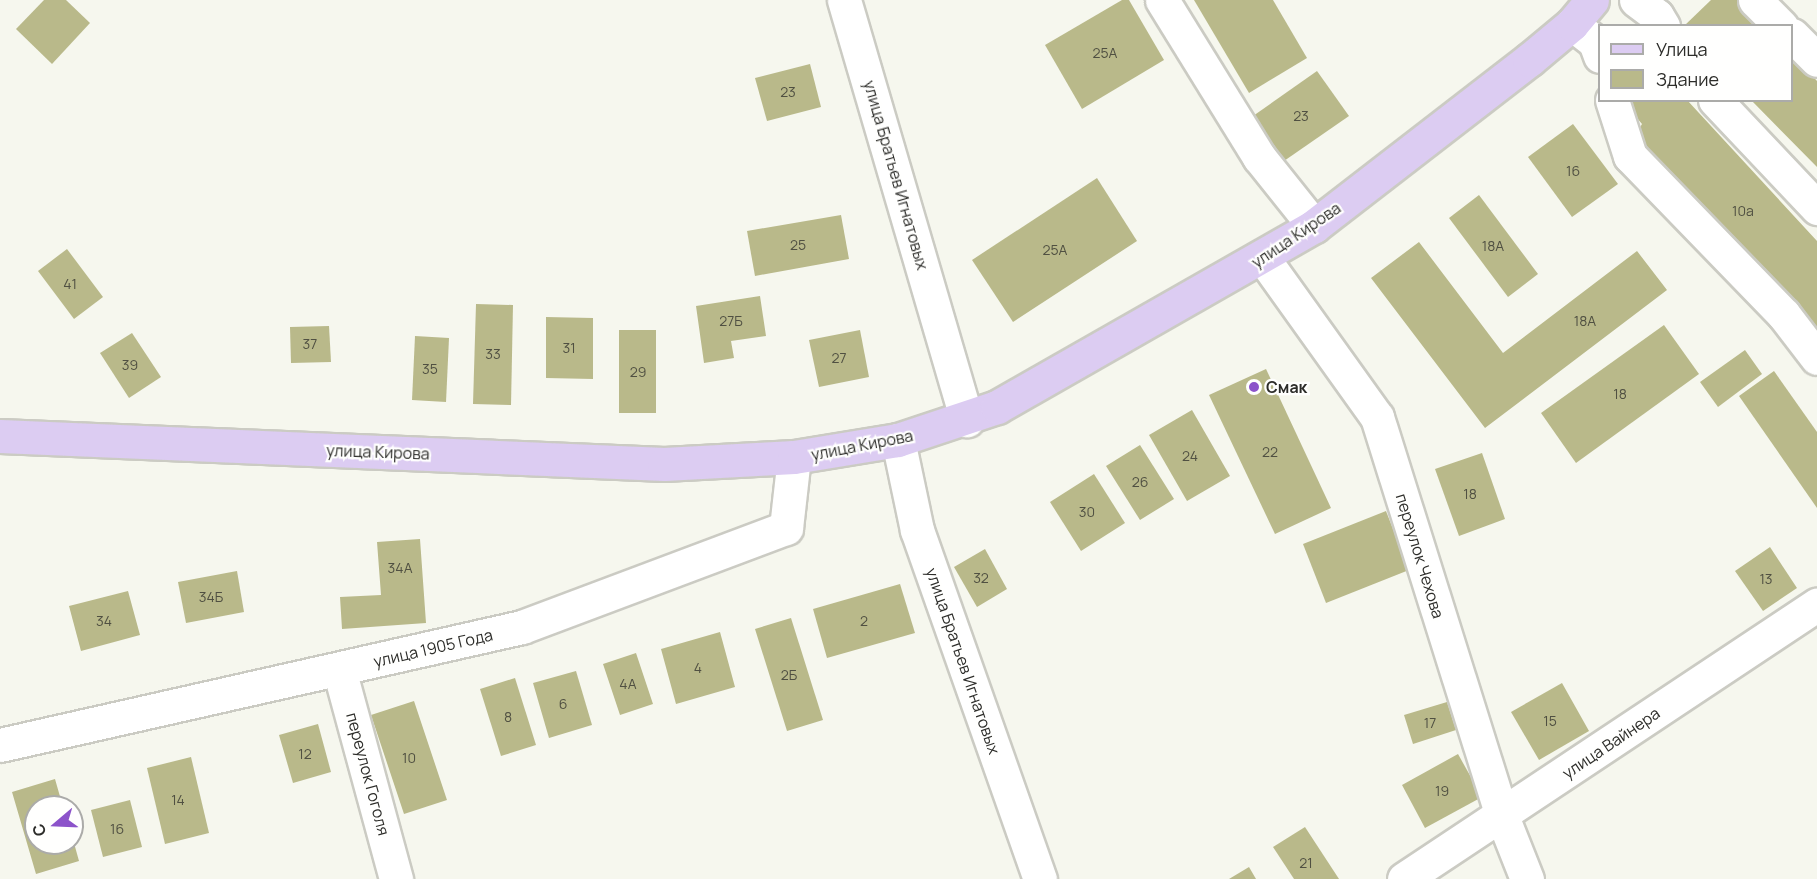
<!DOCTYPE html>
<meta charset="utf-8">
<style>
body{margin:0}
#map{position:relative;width:1817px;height:879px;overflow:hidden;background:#f6f7ee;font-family:Manrope,sans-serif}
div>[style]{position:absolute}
.building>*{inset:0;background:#b9b98a}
.roads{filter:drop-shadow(2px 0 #cbcbc3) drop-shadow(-2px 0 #cbcbc3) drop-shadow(0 2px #cbcbc3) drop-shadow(0 -2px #cbcbc3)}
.minor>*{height:33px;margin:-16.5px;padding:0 16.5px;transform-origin:16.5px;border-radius:16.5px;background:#fff}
.major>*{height:33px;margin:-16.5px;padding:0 16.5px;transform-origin:16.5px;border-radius:16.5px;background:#dcccf2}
.dots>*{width:16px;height:16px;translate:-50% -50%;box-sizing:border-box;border:3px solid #fffffe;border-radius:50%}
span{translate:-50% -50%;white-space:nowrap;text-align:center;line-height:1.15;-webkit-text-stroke:4.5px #fffffe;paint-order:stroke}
.number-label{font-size:14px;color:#505042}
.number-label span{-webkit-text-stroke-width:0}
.street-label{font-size:16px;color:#2d2d2a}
.poi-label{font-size:16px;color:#2d2d2a;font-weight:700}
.left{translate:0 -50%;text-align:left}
.legend{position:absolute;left:1598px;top:24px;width:195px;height:78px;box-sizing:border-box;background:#fffffe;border:2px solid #ababa9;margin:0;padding:8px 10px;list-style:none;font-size:18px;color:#2d2d2a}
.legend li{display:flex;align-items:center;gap:12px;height:30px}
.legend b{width:30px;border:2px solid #ababa9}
.north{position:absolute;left:24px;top:795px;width:60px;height:60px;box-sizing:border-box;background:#fffffe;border:2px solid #ababa9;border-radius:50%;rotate:251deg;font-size:16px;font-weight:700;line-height:24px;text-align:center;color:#2d2d2a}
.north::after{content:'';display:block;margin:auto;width:21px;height:27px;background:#8c53ca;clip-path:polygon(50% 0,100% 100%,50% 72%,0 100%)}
</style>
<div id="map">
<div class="building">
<i style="clip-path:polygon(44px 0,66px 0,90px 23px,52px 64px,16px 29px)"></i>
<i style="clip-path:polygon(1122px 0,1129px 0,1164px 60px,1082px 109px,1045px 45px)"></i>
<i style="clip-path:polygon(1194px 0,1273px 0,1307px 58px,1249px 93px)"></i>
<i style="clip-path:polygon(1711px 0,1740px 0,1764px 26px,1684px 26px)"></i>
<i style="clip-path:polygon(1792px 54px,1817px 81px,1817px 167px,1751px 100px,1792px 100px)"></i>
<i style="clip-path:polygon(810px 64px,821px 107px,767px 121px,755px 78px)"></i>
<i style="clip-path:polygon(1317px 71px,1349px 116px,1284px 161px,1253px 116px)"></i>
<i style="clip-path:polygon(1622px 100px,1687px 100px,1817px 241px,1817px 339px,1629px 146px,1642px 124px)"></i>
<i style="clip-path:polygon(1573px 124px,1618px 184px,1572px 217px,1528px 157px)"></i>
<i style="clip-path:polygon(1097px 178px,1137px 241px,1013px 322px,972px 260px)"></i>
<i style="clip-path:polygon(1479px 195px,1538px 274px,1508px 297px,1449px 218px)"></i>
<i style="clip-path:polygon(841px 215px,849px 259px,755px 276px,747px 231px)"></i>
<i style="clip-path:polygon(1419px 242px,1503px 353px,1637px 251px,1667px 290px,1485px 428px,1371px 278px)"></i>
<i style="clip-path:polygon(67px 249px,103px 297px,74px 319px,38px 271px)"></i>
<i style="clip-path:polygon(760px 296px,766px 336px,731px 341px,734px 358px,704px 363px,696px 306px)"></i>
<i style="clip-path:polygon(476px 304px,513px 305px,511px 405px,473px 404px)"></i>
<i style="clip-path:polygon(546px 317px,593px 318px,593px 379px,546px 378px)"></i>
<i style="clip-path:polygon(1664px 325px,1699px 374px,1576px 463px,1541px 413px)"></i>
<i style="clip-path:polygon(329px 326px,331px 362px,291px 363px,290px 327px)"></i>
<i style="clip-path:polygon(619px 330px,656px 330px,656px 413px,619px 413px)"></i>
<i style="clip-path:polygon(860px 330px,869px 377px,819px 387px,809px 340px)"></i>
<i style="clip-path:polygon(132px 333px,161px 377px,129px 398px,100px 353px)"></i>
<i style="clip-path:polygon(415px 336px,449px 338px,446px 402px,412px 400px)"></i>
<i style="clip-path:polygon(1745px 350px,1762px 374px,1718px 407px,1700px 382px)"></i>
<i style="clip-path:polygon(1266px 369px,1331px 508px,1275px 534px,1209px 395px)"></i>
<i style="clip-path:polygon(1774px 371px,1817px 432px,1817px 508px,1739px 396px)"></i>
<i style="clip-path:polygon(1192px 410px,1230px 476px,1187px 501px,1149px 435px)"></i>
<i style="clip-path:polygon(1140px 445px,1174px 499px,1140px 520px,1106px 466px)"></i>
<i style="clip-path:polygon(1482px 453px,1505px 519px,1459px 536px,1435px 469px)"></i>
<i style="clip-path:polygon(1094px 474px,1125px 523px,1081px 551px,1050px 502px)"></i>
<i style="clip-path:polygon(1386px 511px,1409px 570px,1326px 603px,1303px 544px)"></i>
<i style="clip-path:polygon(420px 539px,426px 623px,342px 629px,340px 597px,381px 595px,377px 542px)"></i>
<i style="clip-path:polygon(1770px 547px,1797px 588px,1763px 611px,1735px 571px)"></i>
<i style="clip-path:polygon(985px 549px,1007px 589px,977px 607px,954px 567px)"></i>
<i style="clip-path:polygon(237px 571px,244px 612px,186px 623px,178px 582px)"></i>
<i style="clip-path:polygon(900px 584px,915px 633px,827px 658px,813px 609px)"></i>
<i style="clip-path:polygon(128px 591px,140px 635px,81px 651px,69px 606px)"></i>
<i style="clip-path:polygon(791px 618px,823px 720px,787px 731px,755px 629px)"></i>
<i style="clip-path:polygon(720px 632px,735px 687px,676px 704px,661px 649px)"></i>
<i style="clip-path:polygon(636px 653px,653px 704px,620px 715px,603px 664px)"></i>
<i style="clip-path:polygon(576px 671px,592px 725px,549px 738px,533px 683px)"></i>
<i style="clip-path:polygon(515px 678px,536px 745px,501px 756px,480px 689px)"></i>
<i style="clip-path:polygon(1562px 683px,1589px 731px,1539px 760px,1511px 712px)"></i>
<i style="clip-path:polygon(414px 701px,447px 800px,404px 814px,371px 715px)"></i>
<i style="clip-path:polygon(1447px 702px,1456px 730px,1413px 744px,1404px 715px)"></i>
<i style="clip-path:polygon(318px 724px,331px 772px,293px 783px,279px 735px)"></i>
<i style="clip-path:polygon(1458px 754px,1482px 797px,1425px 828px,1402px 785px)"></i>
<i style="clip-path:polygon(191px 757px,209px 833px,165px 844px,147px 768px)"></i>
<i style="clip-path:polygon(55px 779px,63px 807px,36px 807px,36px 843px,74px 843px,79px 861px,36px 874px,12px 792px)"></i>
<i style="clip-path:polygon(130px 800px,142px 847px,103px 857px,91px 810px)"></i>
<i style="clip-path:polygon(1305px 827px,1339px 879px,1294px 879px,1273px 847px)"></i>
<i style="clip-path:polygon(1249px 867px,1256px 879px,1229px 879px)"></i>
</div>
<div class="roads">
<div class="minor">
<i style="left:844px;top:0;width:438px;rotate:73.7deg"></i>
<i style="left:1162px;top:0;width:185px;rotate:58.3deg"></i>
<i style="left:1259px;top:157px;width:88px;rotate:51.4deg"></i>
<i style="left:1636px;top:0;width:26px;rotate:37deg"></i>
<i style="left:1657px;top:16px;width:12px;rotate:59deg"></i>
<i style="left:1755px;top:0;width:37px;rotate:45deg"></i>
<i style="left:1572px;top:24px;width:29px;rotate:38deg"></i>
<i style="left:1595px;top:42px;width:15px;rotate:70deg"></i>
<i style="left:1792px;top:35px;width:35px;rotate:45deg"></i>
<i style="left:1612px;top:100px;width:59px;rotate:72.2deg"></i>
<i style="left:1630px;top:156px;width:221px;rotate:45.9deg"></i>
<i style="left:1784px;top:315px;width:54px;rotate:52.5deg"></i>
<i style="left:1715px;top:100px;width:149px;rotate:46.6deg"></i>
<i style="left:1263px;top:258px;width:196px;rotate:54.4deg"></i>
<i style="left:1377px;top:417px;width:418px;rotate:72.6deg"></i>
<i style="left:1502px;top:816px;width:68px;rotate:68.4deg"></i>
<i style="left:898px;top:440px;width:92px;rotate:78.1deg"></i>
<i style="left:917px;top:530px;width:370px;rotate:70.6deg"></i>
<i style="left:339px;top:669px;width:218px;rotate:74.8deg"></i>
<i style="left:0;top:745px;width:535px;rotate:-12.74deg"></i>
<i style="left:522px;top:627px;width:282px;rotate:-20.6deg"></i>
<i style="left:786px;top:528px;width:71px;rotate:-83.6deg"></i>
<i style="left:1404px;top:879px;width:496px;rotate:-33.6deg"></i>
</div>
<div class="major">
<i style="left:0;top:436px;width:665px;rotate:2.41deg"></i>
<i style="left:664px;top:464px;width:130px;rotate:-3.1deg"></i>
<i style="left:794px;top:457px;width:105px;rotate:-9.3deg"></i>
<i style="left:898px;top:440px;width:104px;rotate:-18.4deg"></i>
<i style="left:997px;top:407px;width:365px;rotate:-29.7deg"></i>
<i style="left:1314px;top:226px;width:272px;rotate:-37.7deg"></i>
<i style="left:1529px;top:60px;width:56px;rotate:-39.9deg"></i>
<i style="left:1572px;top:24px;width:31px;rotate:-50deg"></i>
</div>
</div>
<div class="dots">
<i style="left:1254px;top:387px;background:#8c53ca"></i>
</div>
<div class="number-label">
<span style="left:1105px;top:53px">25А</span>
<span style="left:788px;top:92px">23</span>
<span style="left:1301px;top:116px">23</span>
<span style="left:1573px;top:171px">16</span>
<span style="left:1743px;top:211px">10а</span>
<span style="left:798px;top:245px">25</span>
<span style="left:1493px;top:246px">18А</span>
<span style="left:1055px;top:250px">25А</span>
<span style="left:70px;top:284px">41</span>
<span style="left:731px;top:321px">27Б</span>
<span style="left:1585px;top:321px">18А</span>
<span style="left:310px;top:344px">37</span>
<span style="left:569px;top:348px">31</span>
<span style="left:493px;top:354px">33</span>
<span style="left:839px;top:358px">27</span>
<span style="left:130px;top:365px">39</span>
<span style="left:430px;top:369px">35</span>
<span style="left:638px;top:372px">29</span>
<span style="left:1620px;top:394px">18</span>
<span style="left:1270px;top:452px">22</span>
<span style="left:1190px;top:456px">24</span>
<span style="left:1140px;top:482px">26</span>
<span style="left:1470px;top:494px">18</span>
<span style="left:1087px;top:512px">30</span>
<span style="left:400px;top:568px">34А</span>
<span style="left:981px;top:578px">32</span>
<span style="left:1766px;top:579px">13</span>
<span style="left:211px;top:597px">34Б</span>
<span style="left:104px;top:621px">34</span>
<span style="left:864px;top:621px">2</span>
<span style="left:698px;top:668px">4</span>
<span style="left:789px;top:675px">2Б</span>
<span style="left:628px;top:684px">4А</span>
<span style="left:563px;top:704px">6</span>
<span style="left:508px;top:717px">8</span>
<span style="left:1550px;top:721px">15</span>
<span style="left:1430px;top:723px">17</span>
<span style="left:305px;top:754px">12</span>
<span style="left:409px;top:758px">10</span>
<span style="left:1442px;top:791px">19</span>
<span style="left:178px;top:800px">14</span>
<span style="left:117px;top:829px">16</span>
<span style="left:1306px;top:863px">21</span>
</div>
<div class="street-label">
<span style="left:896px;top:175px;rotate:74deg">улица Братьев Игнатовых</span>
<span style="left:1296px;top:235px;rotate:-34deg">улица Кирова</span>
<span style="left:862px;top:445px;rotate:-11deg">улица Кирова</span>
<span style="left:378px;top:452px;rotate:2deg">улица Кирова</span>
<span style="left:1420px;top:556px;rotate:73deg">переулок Чехова</span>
<span style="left:433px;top:648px;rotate:-13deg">улица 1905 Года</span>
<span style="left:963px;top:661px;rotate:71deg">улица Братьев Игнатовых</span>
<span style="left:1611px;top:743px;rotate:-34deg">улица Вайнера</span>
<span style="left:368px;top:774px;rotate:75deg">переулок Гоголя</span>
</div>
<div class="poi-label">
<span class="left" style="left:1266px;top:387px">Смак</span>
</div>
<ul class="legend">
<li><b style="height:8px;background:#dcccf2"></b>Улица</li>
<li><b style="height:16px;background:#b9b98a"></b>Здание</li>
</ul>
<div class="north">С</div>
</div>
